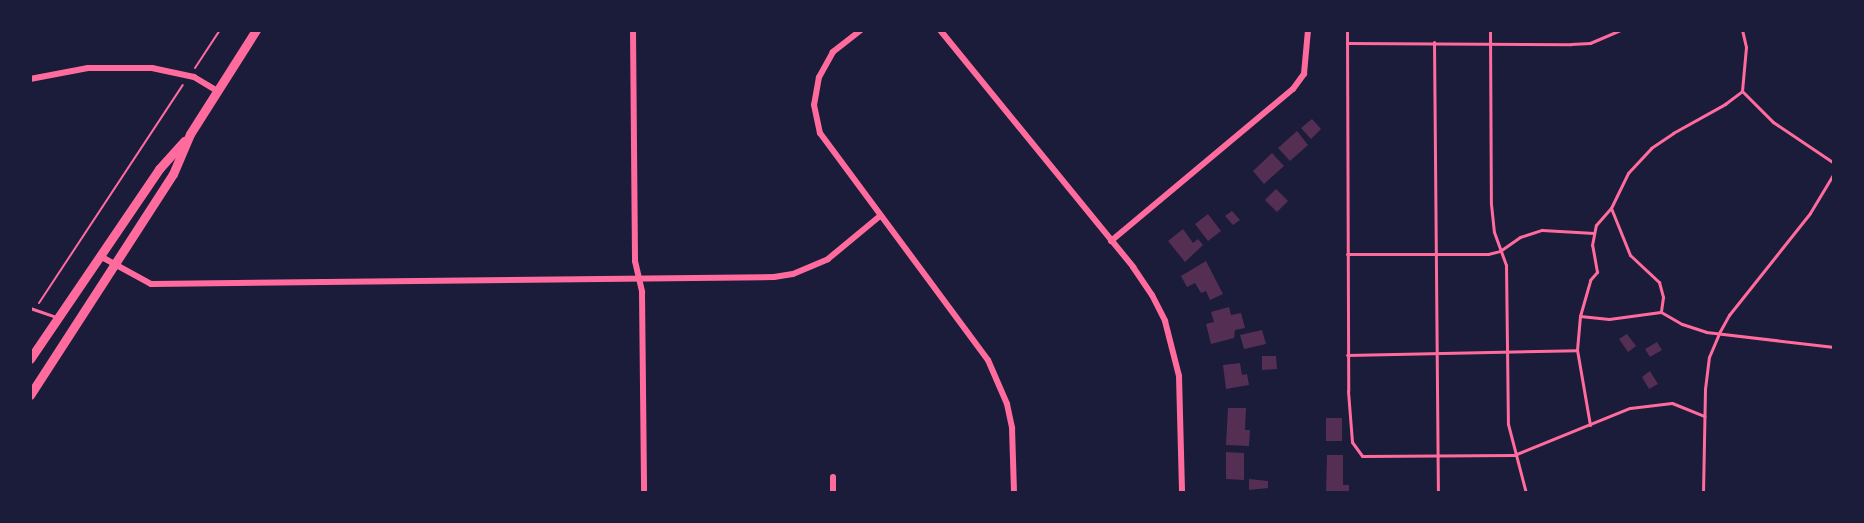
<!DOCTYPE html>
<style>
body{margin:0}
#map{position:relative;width:1864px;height:523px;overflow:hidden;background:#1b1b3a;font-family:"IBM Plex Serif",serif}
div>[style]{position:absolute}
.building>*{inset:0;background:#542f53}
.path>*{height:2px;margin:-1px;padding:0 1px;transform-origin:1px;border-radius:1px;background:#ff6b9d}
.service>*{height:3px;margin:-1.5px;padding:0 1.5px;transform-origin:1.5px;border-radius:1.5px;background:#ff6b9d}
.minor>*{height:6px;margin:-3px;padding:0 3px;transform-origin:3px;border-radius:3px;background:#ff6b9d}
.secondary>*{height:9px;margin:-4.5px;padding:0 4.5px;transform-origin:4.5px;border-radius:4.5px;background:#ff6b9d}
span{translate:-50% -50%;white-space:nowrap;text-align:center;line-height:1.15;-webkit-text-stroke:4.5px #1b1b3a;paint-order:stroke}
.frame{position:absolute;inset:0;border:32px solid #1b1b3a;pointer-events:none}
</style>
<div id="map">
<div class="building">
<i style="clip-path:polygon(1312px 119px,1321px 129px,1311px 139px,1301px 128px)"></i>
<i style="clip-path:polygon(1297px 131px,1308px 145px,1290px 161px,1278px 148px)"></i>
<i style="clip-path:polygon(1272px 153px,1284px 166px,1264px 184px,1253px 171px)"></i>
<i style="clip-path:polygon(1276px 189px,1288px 201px,1277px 212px,1265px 200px)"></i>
<i style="clip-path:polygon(1232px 211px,1240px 220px,1233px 225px,1225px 216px)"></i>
<i style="clip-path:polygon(1208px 214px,1221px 231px,1208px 241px,1195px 224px)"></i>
<i style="clip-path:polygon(1183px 229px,1193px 243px,1198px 239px,1203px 245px,1185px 262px,1168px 241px)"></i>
<i style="clip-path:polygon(1206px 261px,1223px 294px,1210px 300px,1206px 291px,1201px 293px,1195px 283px,1187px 287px,1181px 276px)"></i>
<i style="clip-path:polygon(1229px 307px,1231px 315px,1241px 313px,1245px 328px,1235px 330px,1234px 338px,1211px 344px,1206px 324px,1214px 322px,1211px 312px)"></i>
<i style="clip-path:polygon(1262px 330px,1266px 344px,1244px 349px,1240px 335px)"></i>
<i style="clip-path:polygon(1627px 334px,1636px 346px,1628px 352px,1619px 339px)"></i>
<i style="clip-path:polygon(1657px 342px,1662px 350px,1650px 357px,1645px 349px)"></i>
<i style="clip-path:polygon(1262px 356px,1276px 356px,1277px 369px,1262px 370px)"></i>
<i style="clip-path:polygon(1240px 363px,1242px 375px,1247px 374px,1249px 385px,1226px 389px,1223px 365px)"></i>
<i style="clip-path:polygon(1650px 371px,1658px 384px,1649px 389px,1642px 377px)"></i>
<i style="clip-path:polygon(1228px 408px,1246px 408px,1245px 430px,1250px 430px,1249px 446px,1226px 445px)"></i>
<i style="clip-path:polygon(1326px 418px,1342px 418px,1342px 441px,1326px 441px)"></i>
<i style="clip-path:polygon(1226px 452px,1244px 453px,1244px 480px,1226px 479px)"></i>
<i style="clip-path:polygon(1327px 455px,1343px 455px,1343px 485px,1349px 485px,1349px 493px,1326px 493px)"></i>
<i style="clip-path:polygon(1249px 479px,1268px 481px,1268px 488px,1249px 490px)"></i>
</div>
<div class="path">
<i style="left:195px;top:68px;width:45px;rotate:-56.7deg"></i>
<i style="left:39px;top:303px;width:261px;rotate:-56.6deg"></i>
</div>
<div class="service">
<i style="left:1347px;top:30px;width:361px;rotate:89.8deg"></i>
<i style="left:1348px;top:391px;width:51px;rotate:85.5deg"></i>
<i style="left:1352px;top:442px;width:17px;rotate:54deg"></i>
<i style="left:1362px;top:456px;width:152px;rotate:-0.4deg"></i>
<i style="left:1514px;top:455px;width:125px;rotate:-22.1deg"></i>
<i style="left:1630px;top:408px;width:42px;rotate:-6.8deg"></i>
<i style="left:1672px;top:403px;width:35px;rotate:22deg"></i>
<i style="left:1490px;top:30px;width:174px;rotate:89.7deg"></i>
<i style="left:1491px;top:204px;width:28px;rotate:84deg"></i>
<i style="left:1494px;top:232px;width:35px;rotate:70deg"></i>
<i style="left:1506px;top:265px;width:159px;rotate:89.3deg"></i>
<i style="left:1508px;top:424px;width:71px;rotate:75.4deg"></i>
<i style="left:1434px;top:42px;width:451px;rotate:89.5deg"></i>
<i style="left:1347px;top:43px;width:224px;rotate:0.3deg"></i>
<i style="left:1571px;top:44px;width:19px;rotate:-3deg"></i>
<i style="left:1590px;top:43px;width:34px;rotate:-23deg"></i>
<i style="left:1742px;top:91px;width:44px;rotate:45deg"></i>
<i style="left:1773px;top:122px;width:73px;rotate:33.9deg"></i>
<i style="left:1611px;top:208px;width:51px;rotate:68deg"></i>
<i style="left:1630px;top:255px;width:40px;rotate:43deg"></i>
<i style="left:1659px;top:282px;width:16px;rotate:75deg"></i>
<i style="left:1663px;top:297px;width:15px;rotate:98deg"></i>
<i style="left:1347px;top:254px;width:141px"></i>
<i style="left:1488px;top:254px;width:12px;rotate:-14deg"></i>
<i style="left:1500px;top:251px;width:24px;rotate:-35deg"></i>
<i style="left:1520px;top:237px;width:23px;rotate:-18deg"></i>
<i style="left:1542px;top:230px;width:52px;rotate:3.3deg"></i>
<i style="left:30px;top:308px;width:28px;rotate:19deg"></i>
<i style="left:1580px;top:316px;width:29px;rotate:6deg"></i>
<i style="left:1609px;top:319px;width:52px;rotate:-7.7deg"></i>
<i style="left:1661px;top:312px;width:24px;rotate:30deg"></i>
<i style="left:1682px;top:324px;width:25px;rotate:18deg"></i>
<i style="left:1706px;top:332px;width:129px;rotate:6.7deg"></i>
<i style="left:1347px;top:355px;width:230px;rotate:-1.2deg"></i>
<i style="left:1590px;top:425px;width:76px;rotate:-99.8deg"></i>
<i style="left:1577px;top:350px;width:34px;rotate:-85deg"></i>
<i style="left:1580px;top:316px;width:37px;rotate:-74deg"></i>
<i style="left:1590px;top:280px;width:11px;rotate:-49deg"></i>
<i style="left:1597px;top:272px;width:27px;rotate:-100deg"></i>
<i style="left:1592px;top:245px;width:20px;rotate:-79deg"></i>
<i style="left:1596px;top:225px;width:23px;rotate:-49deg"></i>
<i style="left:1611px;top:208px;width:39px;rotate:-64deg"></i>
<i style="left:1628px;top:173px;width:34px;rotate:-47deg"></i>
<i style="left:1651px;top:148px;width:27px;rotate:-34deg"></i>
<i style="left:1673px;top:133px;width:60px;rotate:-29.1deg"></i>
<i style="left:1725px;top:104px;width:21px;rotate:-37deg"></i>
<i style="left:1742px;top:91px;width:44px;rotate:-84.8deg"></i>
<i style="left:1746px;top:47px;width:17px;rotate:-103deg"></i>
<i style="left:1703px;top:493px;width:104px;rotate:-88.9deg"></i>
<i style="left:1705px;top:389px;width:32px;rotate:-83deg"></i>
<i style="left:1709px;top:357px;width:26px;rotate:-67deg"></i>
<i style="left:1719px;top:333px;width:21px;rotate:-61deg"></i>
<i style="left:1729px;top:315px;width:130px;rotate:-51.5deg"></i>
<i style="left:1810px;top:213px;width:47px;rotate:-59deg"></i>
</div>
<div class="minor">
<i style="left:633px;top:30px;width:231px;rotate:89.5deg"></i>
<i style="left:635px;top:261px;width:32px;rotate:77deg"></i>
<i style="left:642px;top:292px;width:201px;rotate:89.4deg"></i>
<i style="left:861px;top:30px;width:36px;rotate:142deg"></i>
<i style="left:833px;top:52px;width:29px;rotate:119deg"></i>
<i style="left:819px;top:77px;width:28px;rotate:100deg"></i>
<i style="left:814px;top:105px;width:29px;rotate:78deg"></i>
<i style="left:820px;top:133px;width:282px;rotate:53.5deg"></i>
<i style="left:988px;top:360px;width:48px;rotate:66.6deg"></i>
<i style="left:1007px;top:404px;width:25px;rotate:78deg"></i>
<i style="left:1012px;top:428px;width:65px;rotate:88.2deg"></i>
<i style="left:940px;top:30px;width:306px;rotate:50.8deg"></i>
<i style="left:1133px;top:267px;width:34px;rotate:56deg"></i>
<i style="left:1152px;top:295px;width:29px;rotate:63deg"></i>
<i style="left:1165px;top:321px;width:57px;rotate:75.7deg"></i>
<i style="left:1179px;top:376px;width:117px;rotate:88.5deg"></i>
<i style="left:30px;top:79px;width:59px;rotate:-10.7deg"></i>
<i style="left:88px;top:68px;width:64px"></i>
<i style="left:152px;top:68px;width:43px;rotate:12.1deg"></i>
<i style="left:194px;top:77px;width:27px;rotate:31deg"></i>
<i style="left:1111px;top:241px;width:237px;rotate:-39.9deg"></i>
<i style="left:1293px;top:89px;width:19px;rotate:-54deg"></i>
<i style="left:1304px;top:74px;width:44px;rotate:-84.8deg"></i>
<i style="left:100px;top:256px;width:58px;rotate:28.8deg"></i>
<i style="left:151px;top:284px;width:623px;rotate:-0.64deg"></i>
<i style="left:774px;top:277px;width:19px;rotate:-9deg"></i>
<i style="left:793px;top:274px;width:38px;rotate:-23deg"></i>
<i style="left:828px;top:259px;width:67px;rotate:-39.6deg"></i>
<i style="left:833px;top:477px;width:16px;rotate:90deg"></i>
</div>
<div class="secondary">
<i style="left:30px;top:359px;width:230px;rotate:-55.8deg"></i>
<i style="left:159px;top:169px;width:38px;rotate:-48deg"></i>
<i style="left:30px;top:395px;width:263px;rotate:-57.1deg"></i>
<i style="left:173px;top:174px;width:43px;rotate:-67deg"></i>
<i style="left:190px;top:134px;width:123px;rotate:-57.6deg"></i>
</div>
<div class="frame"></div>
</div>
